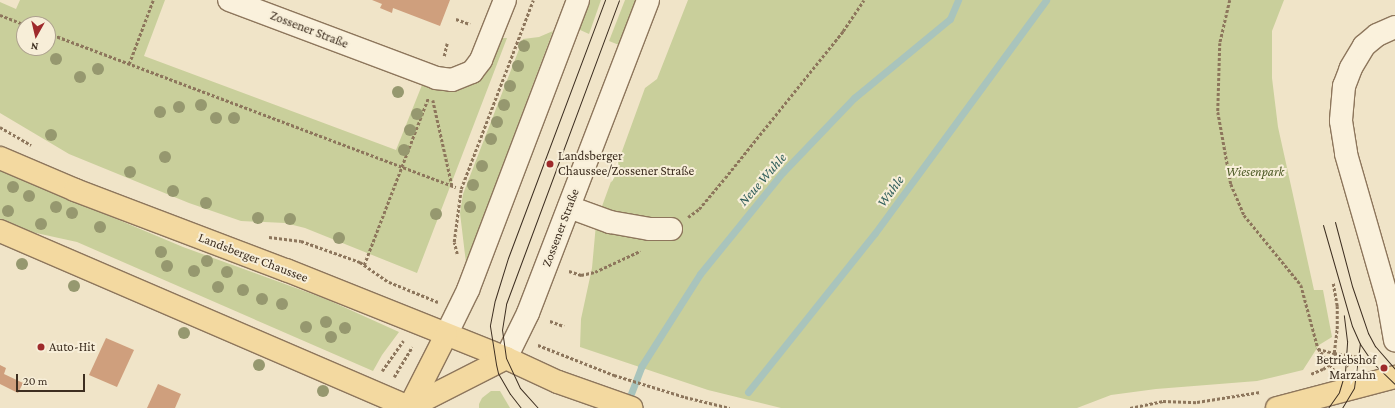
<!DOCTYPE html>
<meta charset="utf-8">
<style>
body{margin:0}
#map{position:relative;width:1395px;height:408px;overflow:hidden;background:#f0e4c8;font-family:"Crimson Pro",serif}
div>[style]{position:absolute}
.green>*{inset:0;background:#c9cf9b}
.stream>*{height:7px;margin:-3.5px;padding:0 3.5px;transform-origin:3.5px;border-radius:3.5px;background:#a9c4bc}
.building>*{inset:0;background:#cf9f7d}
.path>*{height:2.5px;margin-top:-1.25px;transform-origin:0;background:repeating-linear-gradient(90deg,#8d765c 0 3px,transparent 0 5px)}
.roads{filter:drop-shadow(1px 0 #8d765c) drop-shadow(-1px 0 #8d765c) drop-shadow(0 1px #8d765c) drop-shadow(0 -1px #8d765c)}
.minor>*{height:22px;margin:-11px;padding:0 11px;transform-origin:11px;border-radius:11px;background:#faf1dc}
.major>*{height:22px;margin:-11px;padding:0 11px;transform-origin:11px;border-radius:11px;background:#f3d9a0}
.tram>*{height:1px;margin:-0.5px;padding:0 0.5px;transform-origin:0.5px;border-radius:0.5px;background:#3d2e20}
.trees>*{width:12px;height:12px;margin:-6px;border-radius:50%;background:#96986f}
.dots>*{width:11px;height:11px;translate:-50% -50%;box-sizing:border-box;border:2px solid #f7eed8;border-radius:50%}
span{translate:-50% -50%;white-space:nowrap;text-align:center;line-height:1.15;-webkit-text-stroke:4px #f7eed8;paint-order:stroke}
.street-label{font-size:13px;color:#3d2e20}
.poi-label{font-size:13px;color:#3d2e20}
.left{translate:0 -50%;text-align:left}
.right{translate:-100% -50%;text-align:right}
.park-label{font-size:13px;color:#4d5a26;font-style:italic}
.water-label{font-size:14px;color:#2f5d5a;font-style:italic}
.north{position:absolute;left:16px;top:16px;width:40px;height:40px;box-sizing:border-box;background:#f7eed8;border:1px solid #ada18e;border-radius:50%;rotate:188deg;font-size:11px;font-weight:700;line-height:16px;text-align:center;color:#3d2e20}
.north::after{content:'';display:block;margin:auto;width:14px;height:18px;background:#9e2a2b;clip-path:polygon(50% 0,100% 100%,50% 72%,0 100%)}
.scale{position:absolute;left:16px;top:374px;width:69px;height:18px;box-sizing:border-box;border:2px solid #3d2e20;border-top:0;padding-left:5px;font-size:12px;line-height:14px;white-space:nowrap;color:#3d2e20;-webkit-text-stroke:3px #f7eed8;paint-order:stroke}
</style>
<div id="map">
<div class="green">
<i style="clip-path:polygon(evenodd,20px 0,165px 0,144px 56px,396px 150px,422px 85px,445px 90px,469px 85px,481px 76px,500px 38px,507px 38px,417px 273px,305px 228px,285px 223px,241px 221px,189px 203px,69px 154px,0 113px,0 2px,16px 9px,20px 0,24px 24px,48px 24px,48px 48px,24px 48px,24px 24px)"></i>
<i style="clip-path:polygon(589px 0,601px 0,589px 34px,578px 29px)"></i>
<i style="clip-path:polygon(625px 0,636px 0,619px 45px,609px 41px)"></i>
<i style="clip-path:polygon(688px 0,1284px 0,1272px 31px,1272px 78px,1278px 127px,1314px 290px,1323px 290px,1332px 337px,1319px 345px,1303px 370px,1257px 381px,1156px 389px,1111px 395px,1077px 408px,781px 408px,708px 390px,580px 347px,581px 319px,592px 268px,596px 224px,601px 209px,645px 88px,657px 79px)"></i>
<i style="clip-path:polygon(553px 31px,466px 263px,460px 213px,463px 194px,523px 39px,539px 37px)"></i>
<i style="clip-path:polygon(0 170px,183px 247px,326px 299px,399px 332px,382px 355px,373px 371px,77px 242px,27px 231px,0 220px)"></i>
<i style="clip-path:polygon(491px 391px,500px 391px,510px 408px,479px 408px,479px 404px,482px 398px)"></i>
</div>
<div class="stream">
<i style="left:748px;top:392px;width:203px;rotate:-51.4deg"></i>
<i style="left:875px;top:233px;width:289px;rotate:-53.7deg"></i>
<i style="left:627px;top:404px;width:40px;rotate:-69deg"></i>
<i style="left:641px;top:367px;width:110px;rotate:-57.6deg"></i>
<i style="left:700px;top:274px;width:132px;rotate:-50.9deg"></i>
<i style="left:783px;top:172px;width:103px;rotate:-46.2deg"></i>
<i style="left:854px;top:98px;width:124px;rotate:-39.5deg"></i>
<i style="left:950px;top:19px;width:21px;rotate:-67deg"></i>
</div>
<div class="building">
<i style="clip-path:polygon(372px 0,450px 0,440px 26px,393px 8px,392px 13px,380px 8px,382px 4px)"></i>
<i style="clip-path:polygon(106px 338px,134px 350px,117px 387px,89px 375px)"></i>
<i style="clip-path:polygon(0 365px,6px 368px,4px 374px,23px 383px,18px 393px,0 384px)"></i>
<i style="clip-path:polygon(158px 384px,181px 394px,175px 408px,147px 408px)"></i>
</div>
<div class="path">
<i style="left:1230px;top:0;width:44px;rotate:103.1deg"></i>
<i style="left:1220px;top:43px;width:69px;rotate:91.7deg"></i>
<i style="left:1218px;top:112px;width:73px;rotate:79.8deg"></i>
<i style="left:1231px;top:184px;width:34px;rotate:67deg"></i>
<i style="left:1244px;top:215px;width:90px;rotate:50.8deg"></i>
<i style="left:1301px;top:285px;width:65px;rotate:74.9deg"></i>
<i style="left:1318px;top:348px;width:27px;rotate:54deg"></i>
<i style="left:0;top:15px;width:26px;rotate:21deg"></i>
<i style="left:456px;top:19px;width:15px;rotate:20deg"></i>
<i style="left:48px;top:33px;width:436px;rotate:20.7deg"></i>
<i style="left:444px;top:56px;width:13px;rotate:-77deg"></i>
<i style="left:129px;top:64px;width:68px;rotate:-69.4deg"></i>
<i style="left:433px;top:100px;width:87px;rotate:77.4deg"></i>
<i style="left:0;top:127px;width:36px;rotate:30deg"></i>
<i style="left:688px;top:217px;width:14px;rotate:-36deg"></i>
<i style="left:699px;top:209px;width:40px;rotate:-50deg"></i>
<i style="left:725px;top:178px;width:189px;rotate:-51.2deg"></i>
<i style="left:843px;top:31px;width:37px;rotate:-56deg"></i>
<i style="left:269px;top:237px;width:32px;rotate:7deg"></i>
<i style="left:301px;top:241px;width:63px;rotate:19.6deg"></i>
<i style="left:360px;top:262px;width:35px;rotate:35deg"></i>
<i style="left:389px;top:282px;width:53px;rotate:22.2deg"></i>
<i style="left:457px;top:254px;width:12px;rotate:-104deg"></i>
<i style="left:454px;top:242px;width:53px;rotate:-82.5deg"></i>
<i style="left:461px;top:189px;width:202px;rotate:-69.1deg"></i>
<i style="left:364px;top:265px;width:179px;rotate:-69deg"></i>
<i style="left:569px;top:271px;width:13px;rotate:18deg"></i>
<i style="left:581px;top:275px;width:14px;rotate:-12deg"></i>
<i style="left:595px;top:272px;width:50px;rotate:-25deg"></i>
<i style="left:550px;top:321px;width:15px;rotate:20deg"></i>
<i style="left:538px;top:345px;width:82px;rotate:21.5deg"></i>
<i style="left:614px;top:375px;width:74px;rotate:17.2deg"></i>
<i style="left:685px;top:397px;width:46px;rotate:13.7deg"></i>
<i style="left:1318px;top:349px;width:16px;rotate:14deg"></i>
<i style="left:1334px;top:353px;width:36px;rotate:9deg"></i>
<i style="left:1334px;top:353px;width:9px;rotate:36deg"></i>
<i style="left:1341px;top:358px;width:11px;rotate:49deg"></i>
<i style="left:382px;top:371px;width:37px;rotate:-55deg"></i>
<i style="left:1311px;top:374px;width:13px;rotate:-23deg"></i>
<i style="left:1323px;top:369px;width:9px;rotate:-36deg"></i>
<i style="left:1330px;top:364px;width:12px;rotate:-70deg"></i>
<i style="left:1334px;top:353px;width:24px;rotate:-83deg"></i>
<i style="left:1337px;top:329px;width:23px;rotate:-90deg"></i>
<i style="left:1337px;top:306px;width:23px;rotate:-100deg"></i>
<i style="left:394px;top:377px;width:35px;rotate:-59deg"></i>
<i style="left:1130px;top:408px;width:34px;rotate:-12deg"></i>
<i style="left:1163px;top:401px;width:34px;rotate:2deg"></i>
<i style="left:1197px;top:402px;width:64px;rotate:-9deg"></i>
</div>
<div class="roads">
<div class="minor">
<i style="left:229px;top:0;width:221px;rotate:20.6deg"></i>
<i style="left:436px;top:78px;width:16px;rotate:7deg"></i>
<i style="left:452px;top:80px;width:22px;rotate:-22deg"></i>
<i style="left:472px;top:72px;width:15px;rotate:-53deg"></i>
<i style="left:481px;top:60px;width:65px;rotate:-68.2deg"></i>
<i style="left:1395px;top:27px;width:20px;rotate:156deg"></i>
<i style="left:1377px;top:35px;width:17px;rotate:140deg"></i>
<i style="left:1364px;top:46px;width:26px;rotate:121deg"></i>
<i style="left:1351px;top:68px;width:19px;rotate:111deg"></i>
<i style="left:1344px;top:86px;width:35px;rotate:95deg"></i>
<i style="left:1341px;top:121px;width:33px;rotate:81deg"></i>
<i style="left:1346px;top:154px;width:152px;rotate:74deg"></i>
<i style="left:1388px;top:300px;width:41px;rotate:80.1deg"></i>
<i style="left:569px;top:207px;width:44px;rotate:20.1deg"></i>
<i style="left:610px;top:222px;width:41px;rotate:9.9deg"></i>
<i style="left:650px;top:229px;width:21px"></i>
<i style="left:446px;top:335px;width:50px;rotate:-63.9deg"></i>
<i style="left:468px;top:290px;width:310px;rotate:-69.2deg"></i>
<i style="left:506px;top:358px;width:50px;rotate:-63.9deg"></i>
<i style="left:528px;top:313px;width:335px;rotate:-69deg"></i>
</div>
<div class="major">
<i style="left:0;top:158px;width:82px;rotate:23.1deg"></i>
<i style="left:75px;top:190px;width:226px;rotate:20.8deg"></i>
<i style="left:286px;top:270px;width:237px;rotate:21.8deg"></i>
<i style="left:506px;top:358px;width:57px;rotate:24.8deg"></i>
<i style="left:558px;top:382px;width:78px;rotate:19.4deg"></i>
<i style="left:0;top:231px;width:447px;rotate:23.3deg"></i>
<i style="left:410px;top:407px;width:108px;rotate:-27deg"></i>
<i style="left:409px;top:408px;width:82px;rotate:-63.1deg"></i>
<i style="left:1277px;top:408px;width:122px;rotate:-14.7deg"></i>
</div>
</div>
<div class="tram">
<i style="left:1335px;top:222px;width:66px;rotate:75.1deg"></i>
<i style="left:1352px;top:286px;width:50px;rotate:71.2deg"></i>
<i style="left:1368px;top:333px;width:15px;rotate:62deg"></i>
<i style="left:1375px;top:346px;width:30px;rotate:49deg"></i>
<i style="left:1323px;top:225px;width:105px;rotate:74deg"></i>
<i style="left:1352px;top:326px;width:20px;rotate:66deg"></i>
<i style="left:1360px;top:344px;width:23px;rotate:56deg"></i>
<i style="left:1373px;top:363px;width:30px;rotate:44deg"></i>
<i style="left:521px;top:408px;width:18px;rotate:-128deg"></i>
<i style="left:510px;top:394px;width:24px;rotate:-120deg"></i>
<i style="left:498px;top:373px;width:9px;rotate:-103deg"></i>
<i style="left:496px;top:364px;width:39px;rotate:-99deg"></i>
<i style="left:490px;top:325px;width:25px;rotate:-79deg"></i>
<i style="left:495px;top:300px;width:44px;rotate:-72.8deg"></i>
<i style="left:508px;top:258px;width:276px;rotate:-69.4deg"></i>
<i style="left:538px;top:408px;width:27px;rotate:-132deg"></i>
<i style="left:520px;top:388px;width:33px;rotate:-115deg"></i>
<i style="left:506px;top:358px;width:28px;rotate:-98deg"></i>
<i style="left:502px;top:330px;width:26px;rotate:-81deg"></i>
<i style="left:506px;top:304px;width:324px;rotate:-69.6deg"></i>
<i style="left:1328px;top:408px;width:19px;rotate:-55deg"></i>
<i style="left:1339px;top:392px;width:21px;rotate:-73deg"></i>
<i style="left:1345px;top:372px;width:31px;rotate:-86deg"></i>
<i style="left:1347px;top:341px;width:26px;rotate:-97deg"></i>
<i style="left:1342px;top:408px;width:23px;rotate:-59deg"></i>
<i style="left:1354px;top:388px;width:45px;rotate:-82.4deg"></i>
</div>
<div class="trees">
<i style="left:524px;top:46px"></i>
<i style="left:56px;top:59px"></i>
<i style="left:518px;top:66px"></i>
<i style="left:98px;top:69px"></i>
<i style="left:80px;top:77px"></i>
<i style="left:510px;top:86px"></i>
<i style="left:398px;top:92px"></i>
<i style="left:201px;top:105px"></i>
<i style="left:504px;top:105px"></i>
<i style="left:179px;top:107px"></i>
<i style="left:160px;top:112px"></i>
<i style="left:417px;top:114px"></i>
<i style="left:216px;top:118px"></i>
<i style="left:234px;top:118px"></i>
<i style="left:497px;top:122px"></i>
<i style="left:410px;top:130px"></i>
<i style="left:51px;top:135px"></i>
<i style="left:491px;top:139px"></i>
<i style="left:404px;top:150px"></i>
<i style="left:165px;top:157px"></i>
<i style="left:482px;top:166px"></i>
<i style="left:130px;top:172px"></i>
<i style="left:473px;top:185px"></i>
<i style="left:13px;top:187px"></i>
<i style="left:173px;top:191px"></i>
<i style="left:29px;top:196px"></i>
<i style="left:206px;top:203px"></i>
<i style="left:56px;top:207px"></i>
<i style="left:470px;top:207px"></i>
<i style="left:8px;top:211px"></i>
<i style="left:72px;top:213px"></i>
<i style="left:436px;top:214px"></i>
<i style="left:258px;top:218px"></i>
<i style="left:290px;top:219px"></i>
<i style="left:41px;top:224px"></i>
<i style="left:100px;top:227px"></i>
<i style="left:339px;top:238px"></i>
<i style="left:161px;top:252px"></i>
<i style="left:207px;top:261px"></i>
<i style="left:22px;top:264px"></i>
<i style="left:167px;top:266px"></i>
<i style="left:194px;top:271px"></i>
<i style="left:227px;top:272px"></i>
<i style="left:74px;top:286px"></i>
<i style="left:218px;top:287px"></i>
<i style="left:243px;top:290px"></i>
<i style="left:262px;top:299px"></i>
<i style="left:282px;top:304px"></i>
<i style="left:326px;top:322px"></i>
<i style="left:306px;top:327px"></i>
<i style="left:345px;top:328px"></i>
<i style="left:184px;top:333px"></i>
<i style="left:331px;top:337px"></i>
<i style="left:259px;top:365px"></i>
<i style="left:323px;top:391px"></i>
</div>
<div class="dots">
<i style="left:550px;top:164px;background:#9e2a2b"></i>
<i style="left:41px;top:347px;background:#9e2a2b"></i>
<i style="left:1384px;top:368px;background:#9e2a2b"></i>
</div>
<div class="street-label">
<span style="left:309px;top:30px;rotate:21deg">Zossener Straße</span>
<span style="left:561px;top:228px;rotate:-69deg">Zossener Straße</span>
<span style="left:253px;top:258px;rotate:21deg">Landsberger Chaussee</span>
</div>
<div class="poi-label">
<span class="left" style="left:558px;top:164px">Landsberger<br>Chaussee/Zossener Straße</span>
<span class="left" style="left:49px;top:347px">Auto-Hit</span>
<span class="right" style="left:1376px;top:368px">Betriebshof<br>Marzahn</span>
</div>
<div class="park-label">
<span style="left:1255px;top:172px">Wiesenpark</span>
</div>
<div class="water-label">
<span style="left:762px;top:179px;rotate:-49deg">Neue Wuhle</span>
<span style="left:890px;top:191px;rotate:-54deg">Wuhle</span>
</div>
<div class="north">N</div>
<div class="scale">20 m</div>
</div>
